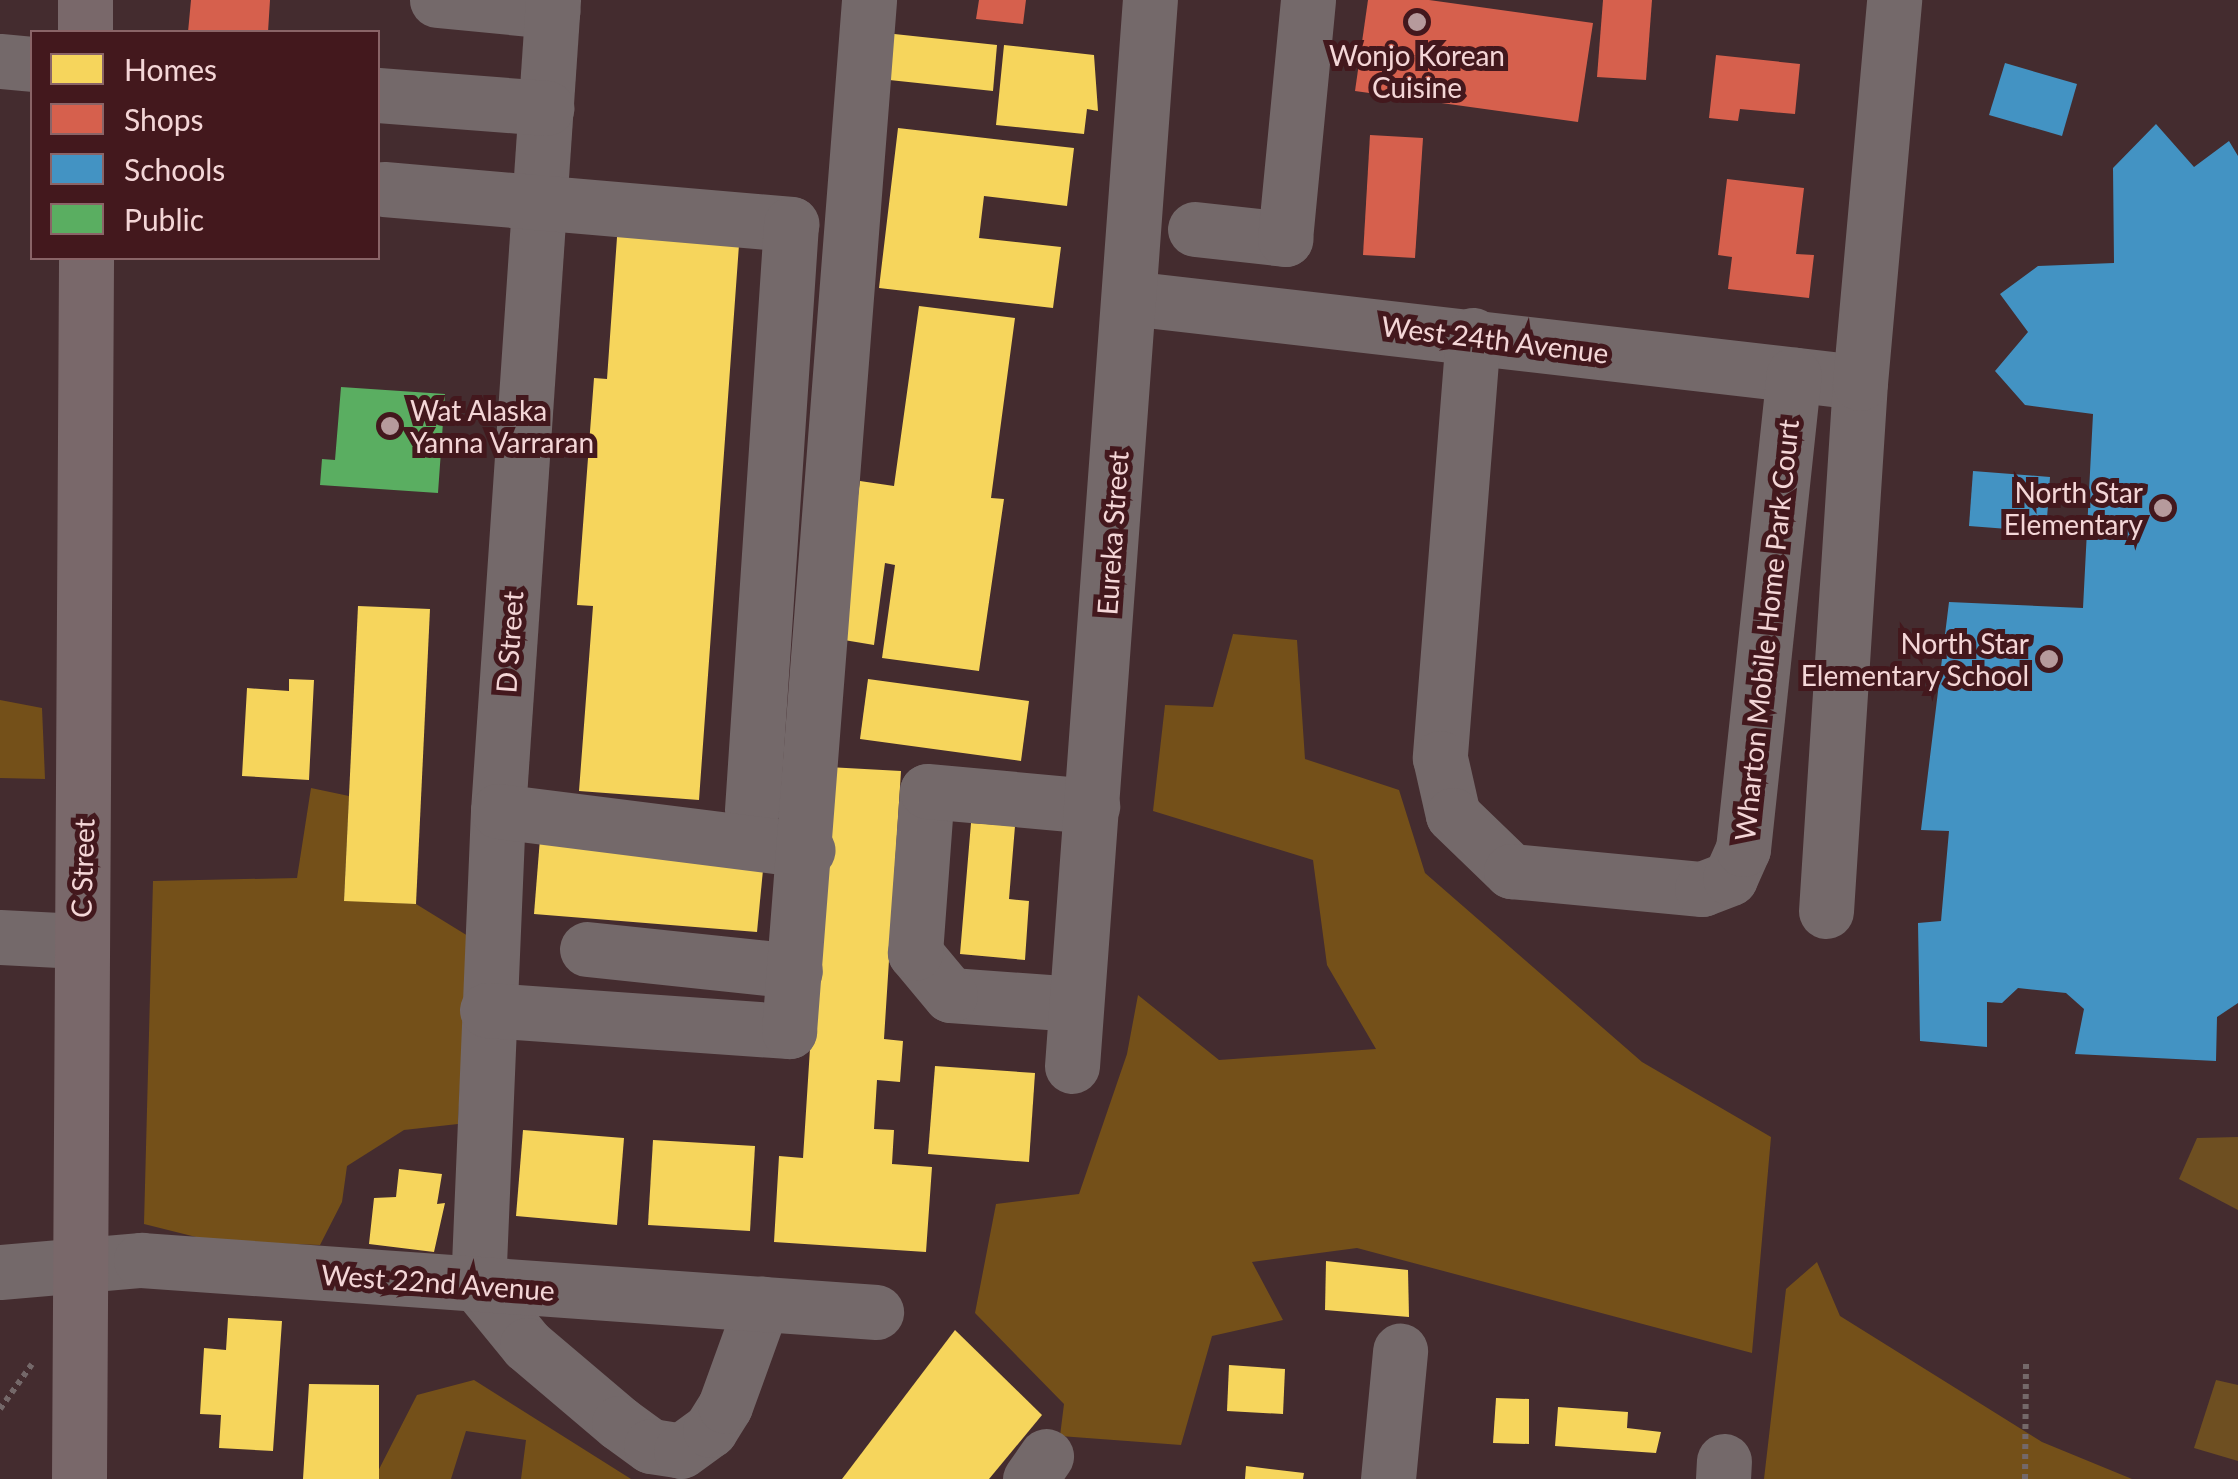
<!DOCTYPE html>
<style>
body{margin:0}
#map{position:relative;width:2238px;height:1479px;overflow:hidden;background:#442c2f;font-family:Lato,sans-serif}
div>[style]{position:absolute}
.green>*{inset:0;background:#6e4f21}
.forest>*{inset:0;background:#745019}
.homes>*{inset:0;background:#f6d55c}
.shops>*{inset:0;background:#d6604d}
.schools>*{inset:0;background:#4393c3}
.public>*{inset:0;background:#5aae61}
.path>*{height:6px;margin-top:-3px;transform-origin:0;background:repeating-linear-gradient(90deg,#746869 0 5px,transparent 0 10px)}
.minor>*{height:55px;margin:-27.5px;padding:0 27.5px;transform-origin:27.5px;border-radius:27.5px;background:#74696a}
.major>*{height:55px;margin:-27.5px;padding:0 27.5px;transform-origin:27.5px;border-radius:27.5px;background:#79686a}
.dots>*{width:28px;height:28px;translate:-50% -50%;box-sizing:border-box;border:5px solid #43181d;border-radius:50%}
span{translate:-50% -50%;white-space:nowrap;text-align:center;line-height:1.15;-webkit-text-stroke:10px #43181d;paint-order:stroke}
.poi-label{font-size:28px;color:#f4d6d7}
.left{translate:0 -50%;text-align:left}
.right{translate:-100% -50%;text-align:right}
.street-label{font-size:28px;color:#f4d6d7}
.legend{position:absolute;left:30px;top:30px;width:350px;height:230px;box-sizing:border-box;background:#43181d;border:2px solid #8a6467;margin:0;padding:12px 18px;list-style:none;font-size:30px;color:#f4d6d7}
.legend li{display:flex;align-items:center;gap:20px;height:50px}
.legend b{width:50px;border:2px solid #8a6467}
</style>
<div id="map">
<div class="green">
<i style="clip-path:polygon(2238px 1137px,2238px 1210px,2179px 1179px,2197px 1138px)"></i>
<i style="clip-path:polygon(2216px 1380px,2238px 1385px,2238px 1461px,2194px 1448px)"></i>
</div>
<div class="forest">
<i style="clip-path:polygon(1233px 634px,1297px 640px,1305px 759px,1399px 790px,1425px 873px,1642px 1062px,1771px 1137px,1752px 1353px,1357px 1248px,1252px 1262px,1283px 1320px,1212px 1336px,1181px 1445px,1060px 1436px,1064px 1404px,975px 1313px,996px 1204px,1079px 1194px,1127px 1054px,1138px 995px,1219px 1060px,1376px 1049px,1327px 965px,1313px 860px,1153px 811px,1165px 705px,1213px 707px)"></i>
<i style="clip-path:polygon(0 700px,42px 708px,45px 779px,0 778px)"></i>
<i style="clip-path:polygon(311px 788px,349px 796px,344px 900px,416px 904px,468px 936px,458px 1124px,404px 1130px,347px 1166px,342px 1202px,320px 1245px,212px 1241px,144px 1224px,153px 881px,297px 878px)"></i>
<i style="clip-path:polygon(1817px 1262px,1840px 1316px,2042px 1442px,2132px 1479px,1764px 1479px,1786px 1289px)"></i>
<i style="clip-path:polygon(474px 1380px,631px 1479px,521px 1479px,526px 1440px,466px 1431px,451px 1479px,374px 1479px,417px 1395px)"></i>
</div>
<div class="homes">
<i style="clip-path:polygon(885px 33px,997px 45px,993px 91px,880px 79px)"></i>
<i style="clip-path:polygon(1004px 45px,1094px 55px,1098px 111px,1087px 109px,1084px 134px,996px 125px)"></i>
<i style="clip-path:polygon(898px 128px,1074px 148px,1067px 206px,984px 196px,979px 238px,1061px 247px,1053px 308px,879px 288px)"></i>
<i style="clip-path:polygon(618px 223px,740px 231px,699px 800px,579px 791px,593px 606px,577px 605px,594px 378px,607px 379px)"></i>
<i style="clip-path:polygon(919px 306px,1015px 318px,991px 498px,1004px 499px,979px 671px,882px 658px,895px 565px,885px 563px,874px 645px,838px 639px,860px 481px,894px 486px)"></i>
<i style="clip-path:polygon(358px 606px,430px 609px,416px 904px,344px 901px)"></i>
<i style="clip-path:polygon(289px 679px,314px 680px,309px 780px,242px 776px,247px 688px,289px 691px)"></i>
<i style="clip-path:polygon(868px 679px,1029px 701px,1021px 761px,860px 739px)"></i>
<i style="clip-path:polygon(828px 767px,901px 771px,884px 1039px,903px 1041px,900px 1082px,877px 1080px,874px 1129px,894px 1130px,892px 1164px,932px 1167px,926px 1252px,774px 1242px,779px 1156px,803px 1158px)"></i>
<i style="clip-path:polygon(971px 823px,1015px 826px,1009px 899px,1029px 901px,1025px 960px,960px 954px)"></i>
<i style="clip-path:polygon(541px 826px,765px 849px,757px 932px,534px 914px)"></i>
<i style="clip-path:polygon(935px 1066px,1035px 1073px,1029px 1162px,928px 1154px)"></i>
<i style="clip-path:polygon(523px 1130px,624px 1138px,617px 1225px,516px 1216px)"></i>
<i style="clip-path:polygon(653px 1140px,755px 1146px,750px 1231px,648px 1225px)"></i>
<i style="clip-path:polygon(399px 1169px,442px 1174px,437px 1204px,445px 1203px,434px 1252px,369px 1244px,374px 1198px,396px 1197px)"></i>
<i style="clip-path:polygon(1326px 1261px,1408px 1270px,1409px 1317px,1325px 1310px)"></i>
<i style="clip-path:polygon(228px 1318px,282px 1321px,273px 1451px,219px 1448px,221px 1415px,200px 1414px,204px 1348px,226px 1350px)"></i>
<i style="clip-path:polygon(955px 1330px,1042px 1415px,989px 1479px,842px 1479px)"></i>
<i style="clip-path:polygon(1229px 1365px,1285px 1369px,1283px 1414px,1227px 1411px)"></i>
<i style="clip-path:polygon(309px 1384px,379px 1385px,379px 1479px,303px 1479px)"></i>
<i style="clip-path:polygon(1496px 1398px,1529px 1399px,1529px 1444px,1493px 1443px)"></i>
<i style="clip-path:polygon(1558px 1407px,1628px 1412px,1627px 1428px,1661px 1432px,1656px 1453px,1555px 1446px)"></i>
<i style="clip-path:polygon(1246px 1466px,1304px 1473px,1303px 1479px,1245px 1479px)"></i>
</div>
<div class="shops">
<i style="clip-path:polygon(191px 0,270px 0,268px 32px,188px 32px)"></i>
<i style="clip-path:polygon(979px 0,1026px 0,1023px 24px,976px 19px)"></i>
<i style="clip-path:polygon(1368px 0,1429px 0,1593px 23px,1578px 122px,1355px 91px)"></i>
<i style="clip-path:polygon(1603px 0,1652px 0,1646px 80px,1597px 77px)"></i>
<i style="clip-path:polygon(1716px 55px,1800px 64px,1795px 114px,1740px 109px,1738px 121px,1709px 118px)"></i>
<i style="clip-path:polygon(1370px 135px,1423px 138px,1415px 258px,1363px 255px)"></i>
<i style="clip-path:polygon(1727px 179px,1804px 188px,1796px 254px,1814px 255px,1809px 298px,1728px 289px,1732px 257px,1718px 255px)"></i>
</div>
<div class="schools">
<i style="clip-path:polygon(2005px 63px,2077px 84px,2062px 136px,1989px 115px)"></i>
<i style="clip-path:polygon(2156px 124px,2194px 167px,2229px 141px,2238px 156px,2238px 1003px,2217px 1017px,2216px 1061px,2075px 1054px,2084px 1009px,2066px 993px,2018px 988px,2002px 1003px,1987px 1002px,1987px 1047px,1920px 1041px,1918px 923px,1941px 921px,1949px 831px,1921px 830px,1949px 602px,2083px 608px,2093px 414px,2025px 405px,1995px 371px,2028px 332px,2000px 294px,2038px 266px,2114px 263px,2113px 168px)"></i>
<i style="clip-path:polygon(1973px 471px,2050px 477px,2046px 532px,1969px 526px)"></i>
</div>
<div class="public">
<i style="clip-path:polygon(341px 387px,445px 394px,438px 493px,320px 485px,322px 459px,335px 460px)"></i>
</div>
<div class="path">
<i style="left:0;top:1409px;width:55px;rotate:-54.6deg"></i>
<i style="left:2025px;top:1479px;width:115px;rotate:-89.5deg"></i>
</div>
<div class="minor">
<i style="left:437px;top:0;width:116px;rotate:5.5deg"></i>
<i style="left:553px;top:0;width:813px;rotate:93.88deg"></i>
<i style="left:498px;top:811px;width:474px;rotate:92.4deg"></i>
<i style="left:478px;top:1285px;width:77px;rotate:50.8deg"></i>
<i style="left:527px;top:1345px;width:121px;rotate:40.3deg"></i>
<i style="left:619px;top:1423px;width:39px;rotate:36deg"></i>
<i style="left:651px;top:1446px;width:30px;rotate:9deg"></i>
<i style="left:681px;top:1451px;width:36px;rotate:-36deg"></i>
<i style="left:710px;top:1430px;width:28px;rotate:-58deg"></i>
<i style="left:725px;top:1406px;width:109px;rotate:-70.1deg"></i>
<i style="left:0;top:61px;width:32px;rotate:5deg"></i>
<i style="left:378px;top:95px;width:169px;rotate:4.4deg"></i>
<i style="left:384px;top:189px;width:409px;rotate:4.9deg"></i>
<i style="left:791px;top:224px;width:587px;rotate:93.81deg"></i>
<i style="left:1195px;top:229px;width:91px;rotate:6.3deg"></i>
<i style="left:1285px;top:239px;width:240px;rotate:-84.5deg"></i>
<i style="left:1129px;top:298px;width:708px;rotate:6.57deg"></i>
<i style="left:1473px;top:335px;width:424px;rotate:94.5deg"></i>
<i style="left:1440px;top:758px;width:58px;rotate:77.2deg"></i>
<i style="left:1453px;top:815px;width:81px;rotate:44deg"></i>
<i style="left:1511px;top:871px;width:192px;rotate:5.4deg"></i>
<i style="left:1702px;top:889px;width:30px;rotate:-21deg"></i>
<i style="left:1730px;top:878px;width:32px;rotate:-66deg"></i>
<i style="left:1743px;top:849px;width:477px;rotate:-83.9deg"></i>
<i style="left:498px;top:811px;width:312px;rotate:7.2deg"></i>
<i style="left:1826px;top:911px;width:529px;rotate:-86.32deg"></i>
<i style="left:1860px;top:383px;width:385px;rotate:-84.9deg"></i>
<i style="left:0;top:937px;width:79px;rotate:2.9deg"></i>
<i style="left:587px;top:949px;width:209px;rotate:6deg"></i>
<i style="left:1076px;top:1004px;width:126px;rotate:-175.9deg"></i>
<i style="left:950px;top:995px;width:55px;rotate:-129.8deg"></i>
<i style="left:915px;top:953px;width:162px;rotate:-85.8deg"></i>
<i style="left:927px;top:791px;width:166px;rotate:5.2deg"></i>
<i style="left:487px;top:1010px;width:303px;rotate:4deg"></i>
<i style="left:789px;top:1031px;width:1034px;rotate:-85.56deg"></i>
<i style="left:1072px;top:1066px;width:1069px;rotate:-85.82deg"></i>
<i style="left:0;top:1272px;width:142px;rotate:-4.9deg"></i>
<i style="left:141px;top:1260px;width:737px;rotate:4.05deg"></i>
<i style="left:1030px;top:1479px;width:28px;rotate:-55deg"></i>
<i style="left:1388px;top:1479px;width:129px;rotate:-84.6deg"></i>
<i style="left:1723px;top:1479px;width:18px;rotate:-87deg"></i>
</div>
<div class="major">
<i style="left:85px;top:0;width:32px;rotate:90deg"></i>
<i style="left:79px;top:1479px;width:1221px;rotate:-89.67deg"></i>
</div>
<div class="dots">
<i style="left:1417px;top:22px;background:#b69a9c"></i>
<i style="left:390px;top:426px;background:#b69a9c"></i>
<i style="left:2163px;top:508px;background:#b69a9c"></i>
<i style="left:2049px;top:659px;background:#b69a9c"></i>
</div>
<div class="poi-label">
<span style="left:1417px;top:71px">Wonjo Korean<br>Cuisine</span>
<span class="left" style="left:410px;top:426px">Wat Alaska<br>Yanna Varraran</span>
<span class="right" style="left:2143px;top:508px">North Star<br>Elementary</span>
<span class="right" style="left:2029px;top:659px">North Star<br>Elementary School</span>
</div>
<div class="street-label">
<span style="left:1495px;top:339px;rotate:7deg">West 24th Avenue</span>
<span style="left:1112px;top:533px;rotate:-86deg">Eureka Street</span>
<span style="left:1766px;top:630px;rotate:-84deg">Wharton Mobile Home Park Court</span>
<span style="left:509px;top:642px;rotate:-86deg">D Street</span>
<span style="left:82px;top:868px;rotate:-88deg">C Street</span>
<span style="left:438px;top:1282px;rotate:4deg">West 22nd Avenue</span>
</div>
<ul class="legend">
<li><b style="height:28px;background:#f6d55c"></b>Homes</li>
<li><b style="height:28px;background:#d6604d"></b>Shops</li>
<li><b style="height:28px;background:#4393c3"></b>Schools</li>
<li><b style="height:28px;background:#5aae61"></b>Public</li>
</ul>
</div>
